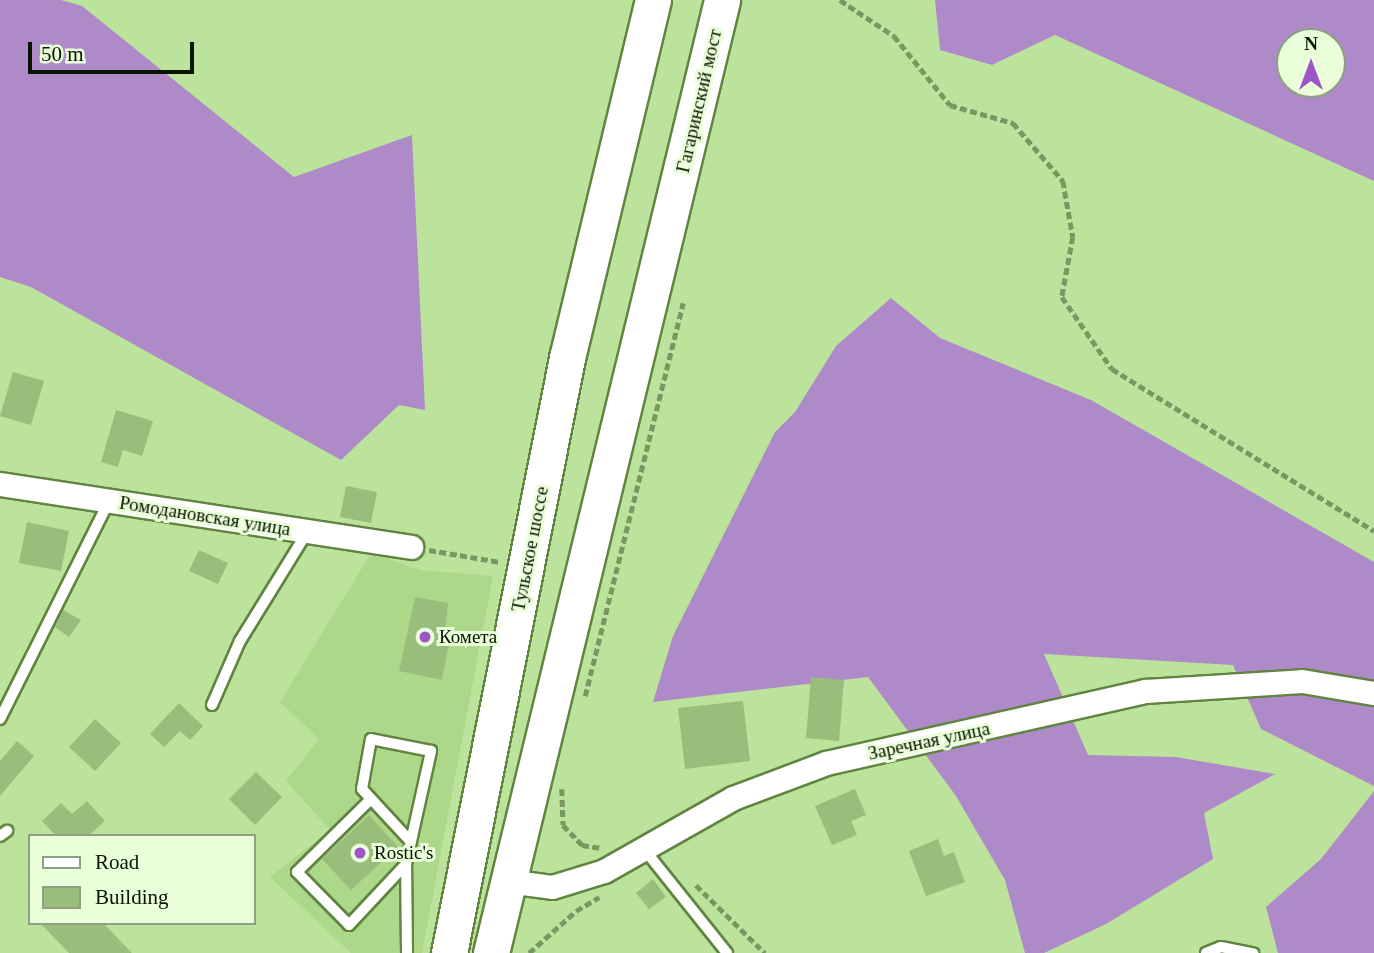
<!DOCTYPE html>
<meta charset="utf-8">
<style>
body{margin:0}
#map{position:relative;width:1374px;height:953px;overflow:hidden;background:#bce39b;font-family:Georgia,serif}
div>[style]{position:absolute}
.built>*{inset:0;background:#add889}
.forest>*{inset:0;background:#af8ac8}
.building>*{inset:0;background:#99bd7b}
.path>*{height:4.5px;margin-top:-2.25px;transform-origin:0;background:repeating-linear-gradient(90deg,#7a9762 0 7px,transparent 0 10.5px)}
.roads{filter:drop-shadow(2px 0 #618440) drop-shadow(-2px 0 #618440) drop-shadow(0 2px #618440) drop-shadow(0 -2px #618440)}
.service>*{height:10px;margin:-5px;padding:0 5px;transform-origin:5px;border-radius:5px;background:#fff}
.minor>*{height:23px;margin:-11.5px;padding:0 11.5px;transform-origin:11.5px;border-radius:11.5px;background:#fff}
.primary>*{height:35px;margin:-17.5px;padding:0 17.5px;transform-origin:17.5px;border-radius:17.5px;background:#fff}
.dots>*{width:19px;height:19px;translate:-50% -50%;box-sizing:border-box;border:4px solid #e9fed9;border-radius:50%}
span{translate:-50% -50%;white-space:nowrap;text-align:center;line-height:1.15;-webkit-text-stroke:6px #e9fed9;paint-order:stroke}
.street-label{font-size:19px;color:#071400}
.poi-label{font-size:19px;color:#071400}
.left{translate:0 -50%;text-align:left}
.legend{position:absolute;left:28px;top:834px;width:228px;height:91px;box-sizing:border-box;background:#e9fed9;border:2px solid #8fa082;margin:0;padding:9px 12px;list-style:none;font-size:21px;color:#071400}
.legend li{display:flex;align-items:center;gap:14px;height:35px}
.legend b{width:35px;border:2px solid #8fa082}
.north{position:absolute;left:1276px;top:28px;width:70px;height:70px;box-sizing:border-box;background:#e9fed9;border:2px solid #8fa082;border-radius:50%;rotate:0deg;font-size:19px;font-weight:700;line-height:28px;text-align:center;color:#071400}
.north::after{content:'';display:block;margin:auto;width:24px;height:32px;background:#9e55c8;clip-path:polygon(50% 0,100% 100%,50% 72%,0 100%)}
.scale{position:absolute;left:28px;top:42px;width:166px;height:32px;box-sizing:border-box;border:4px solid #071400;border-top:0;padding-left:9px;font-size:21px;line-height:24px;white-space:nowrap;color:#071400;-webkit-text-stroke:5px #e9fed9;paint-order:stroke}
</style>
<div id="map">
<div class="built">
<i style="clip-path:polygon(371px 553px,421px 570px,493px 576px,422px 953px,351px 953px,270px 877px,330px 830px,286px 781px,319px 739px,280px 702px)"></i>
</div>
<div class="forest">
<i style="clip-path:polygon(0 0,61px 0,82px 6px,294px 177px,412px 135px,425px 410px,399px 405px,341px 460px,31px 287px,0 277px)"></i>
<i style="clip-path:polygon(evenodd,935px 0,1374px 0,1374px 181px,1055px 35px,992px 65px,940px 50px,935px 0,1332px 42px,1332px 84px,1290px 84px,1290px 42px,1332px 42px)"></i>
<i style="clip-path:polygon(891px 298px,940px 338px,1091px 400px,1374px 562px,1374px 786px,1261px 729px,1233px 665px,1044px 654px,1088px 755px,1176px 757px,1275px 774px,1204px 813px,1213px 859px,1106px 924px,1044px 953px,1025px 953px,1005px 880px,956px 796px,868px 677px,653px 702px,673px 636px,775px 432px,795px 412px,836px 346px)"></i>
<i style="clip-path:polygon(1374px 791px,1374px 953px,1278px 953px,1266px 907px,1321px 859px)"></i>
</div>
<div class="building">
<i style="clip-path:polygon(13px 372px,44px 381px,31px 425px,0 416px)"></i>
<i style="clip-path:polygon(116px 410px,153px 421px,142px 456px,123px 450px,118px 467px,101px 462px)"></i>
<i style="clip-path:polygon(346px 486px,377px 492px,371px 523px,340px 517px)"></i>
<i style="clip-path:polygon(27px 522px,69px 531px,61px 571px,19px 563px)"></i>
<i style="clip-path:polygon(199px 550px,228px 563px,218px 584px,189px 571px)"></i>
<i style="clip-path:polygon(415px 597px,448px 603px,444px 642px,449px 643px,442px 680px,399px 671px)"></i>
<i style="clip-path:polygon(63px 610px,81px 620px,69px 637px,55px 627px)"></i>
<i style="clip-path:polygon(811px 677px,844px 680px,839px 741px,806px 738px)"></i>
<i style="clip-path:polygon(743px 701px,750px 761px,685px 769px,678px 708px)"></i>
<i style="clip-path:polygon(179px 703px,203px 726px,190px 740px,180px 731px,164px 747px,150px 734px)"></i>
<i style="clip-path:polygon(95px 719px,121px 743px,95px 771px,69px 747px)"></i>
<i style="clip-path:polygon(17px 741px,34px 756px,0 796px,0 761px)"></i>
<i style="clip-path:polygon(256px 772px,282px 797px,255px 825px,229px 799px)"></i>
<i style="clip-path:polygon(855px 789px,866px 815px,851px 821px,857px 835px,832px 845px,815px 806px)"></i>
<i style="clip-path:polygon(87px 801px,105px 821px,88px 836px,56px 836px,42px 821px,61px 803px,72px 814px)"></i>
<i style="clip-path:polygon(369px 815px,398px 847px,351px 890px,322px 859px)"></i>
<i style="clip-path:polygon(938px 839px,944px 856px,954px 852px,965px 882px,926px 896px,909px 851px)"></i>
<i style="clip-path:polygon(653px 879px,666px 897px,649px 909px,636px 893px)"></i>
<i style="clip-path:polygon(40px 923px,103px 923px,132px 953px,69px 953px)"></i>
</div>
<div class="path">
<i style="left:840px;top:0;width:65px;rotate:33.7deg"></i>
<i style="left:894px;top:36px;width:89px;rotate:50.9deg"></i>
<i style="left:950px;top:105px;width:66px;rotate:15.9deg"></i>
<i style="left:1013px;top:123px;width:77px;rotate:49.2deg"></i>
<i style="left:1063px;top:181px;width:57px;rotate:79.9deg"></i>
<i style="left:1073px;top:237px;width:61px;rotate:100.4deg"></i>
<i style="left:1062px;top:297px;width:88px;rotate:55.2deg"></i>
<i style="left:1112px;top:369px;width:308px;rotate:31.7deg"></i>
<i style="left:429px;top:550px;width:72px;rotate:9.6deg"></i>
<i style="left:585px;top:696px;width:405px;rotate:-76deg"></i>
<i style="left:562px;top:789px;width:36px;rotate:88deg"></i>
<i style="left:563px;top:825px;width:28px;rotate:46deg"></i>
<i style="left:582px;top:845px;width:18px;rotate:9deg"></i>
<i style="left:696px;top:885px;width:97px;rotate:44.6deg"></i>
<i style="left:529px;top:953px;width:63px;rotate:-41.8deg"></i>
<i style="left:576px;top:911px;width:27px;rotate:-31deg"></i>
</div>
<div class="roads">
<div class="service">
<i style="left:212px;top:705px;width:70px;rotate:-66.4deg"></i>
<i style="left:240px;top:641px;width:129px;rotate:-58.3deg"></i>
<i style="left:0;top:719px;width:244px;rotate:-63.4deg"></i>
<i style="left:371px;top:799px;width:104px;rotate:135.4deg"></i>
<i style="left:297px;top:872px;width:74px;rotate:45.5deg"></i>
<i style="left:349px;top:925px;width:83px;rotate:-46.9deg"></i>
<i style="left:0;top:836px;width:9px;rotate:-36deg"></i>
<i style="left:644px;top:849px;width:133px;rotate:51.4deg"></i>
<i style="left:407px;top:953px;width:89px;rotate:-90.6deg"></i>
<i style="left:406px;top:864px;width:116px;rotate:-77.5deg"></i>
<i style="left:431px;top:751px;width:61px;rotate:-168.7deg"></i>
<i style="left:371px;top:739px;width:51px;rotate:100.2deg"></i>
<i style="left:362px;top:789px;width:72px;rotate:47.2deg"></i>
<i style="left:1206px;top:953px;width:16px;rotate:-22deg"></i>
<i style="left:1221px;top:947px;width:33px;rotate:11deg"></i>
</div>
<div class="minor">
<i style="left:0;top:484px;width:416px;rotate:8.7deg"></i>
<i style="left:507px;top:881px;width:45px;rotate:7.6deg"></i>
<i style="left:552px;top:887px;width:54px;rotate:-17.1deg"></i>
<i style="left:604px;top:871px;width:148px;rotate:-29.5deg"></i>
<i style="left:733px;top:798px;width:99px;rotate:-20.6deg"></i>
<i style="left:826px;top:763px;width:327px;rotate:-12.7deg"></i>
<i style="left:1145px;top:691px;width:157px;rotate:-3.6deg"></i>
<i style="left:1302px;top:681px;width:73px;rotate:9.5deg"></i>
</div>
<div class="primary">
<i style="left:449px;top:953px;width:607px;rotate:-78.78deg"></i>
<i style="left:567px;top:358px;width:368px;rotate:-76.5deg"></i>
<i style="left:491px;top:953px;width:981px;rotate:-76.37deg"></i>
</div>
</div>
<div class="dots">
<i style="left:425px;top:637px;background:#9e55c8"></i>
<i style="left:360px;top:853px;background:#9e55c8"></i>
</div>
<div class="street-label">
<span style="left:699px;top:101px;rotate:-77deg">Гагаринский мост</span>
<span style="left:205px;top:516px;rotate:9deg">Ромодановская улица</span>
<span style="left:530px;top:549px;rotate:-79deg">Тульское шоссе</span>
<span style="left:929px;top:741px;rotate:-12deg">Заречная улица</span>
</div>
<div class="poi-label">
<span class="left" style="left:439px;top:637px">Комета</span>
<span class="left" style="left:374px;top:853px">Rostic's</span>
</div>
<ul class="legend">
<li><b style="height:9px;background:#fff"></b>Road</li>
<li><b style="height:19px;background:#99bd7b"></b>Building</li>
</ul>
<div class="north">N</div>
<div class="scale">50 m</div>
</div>
